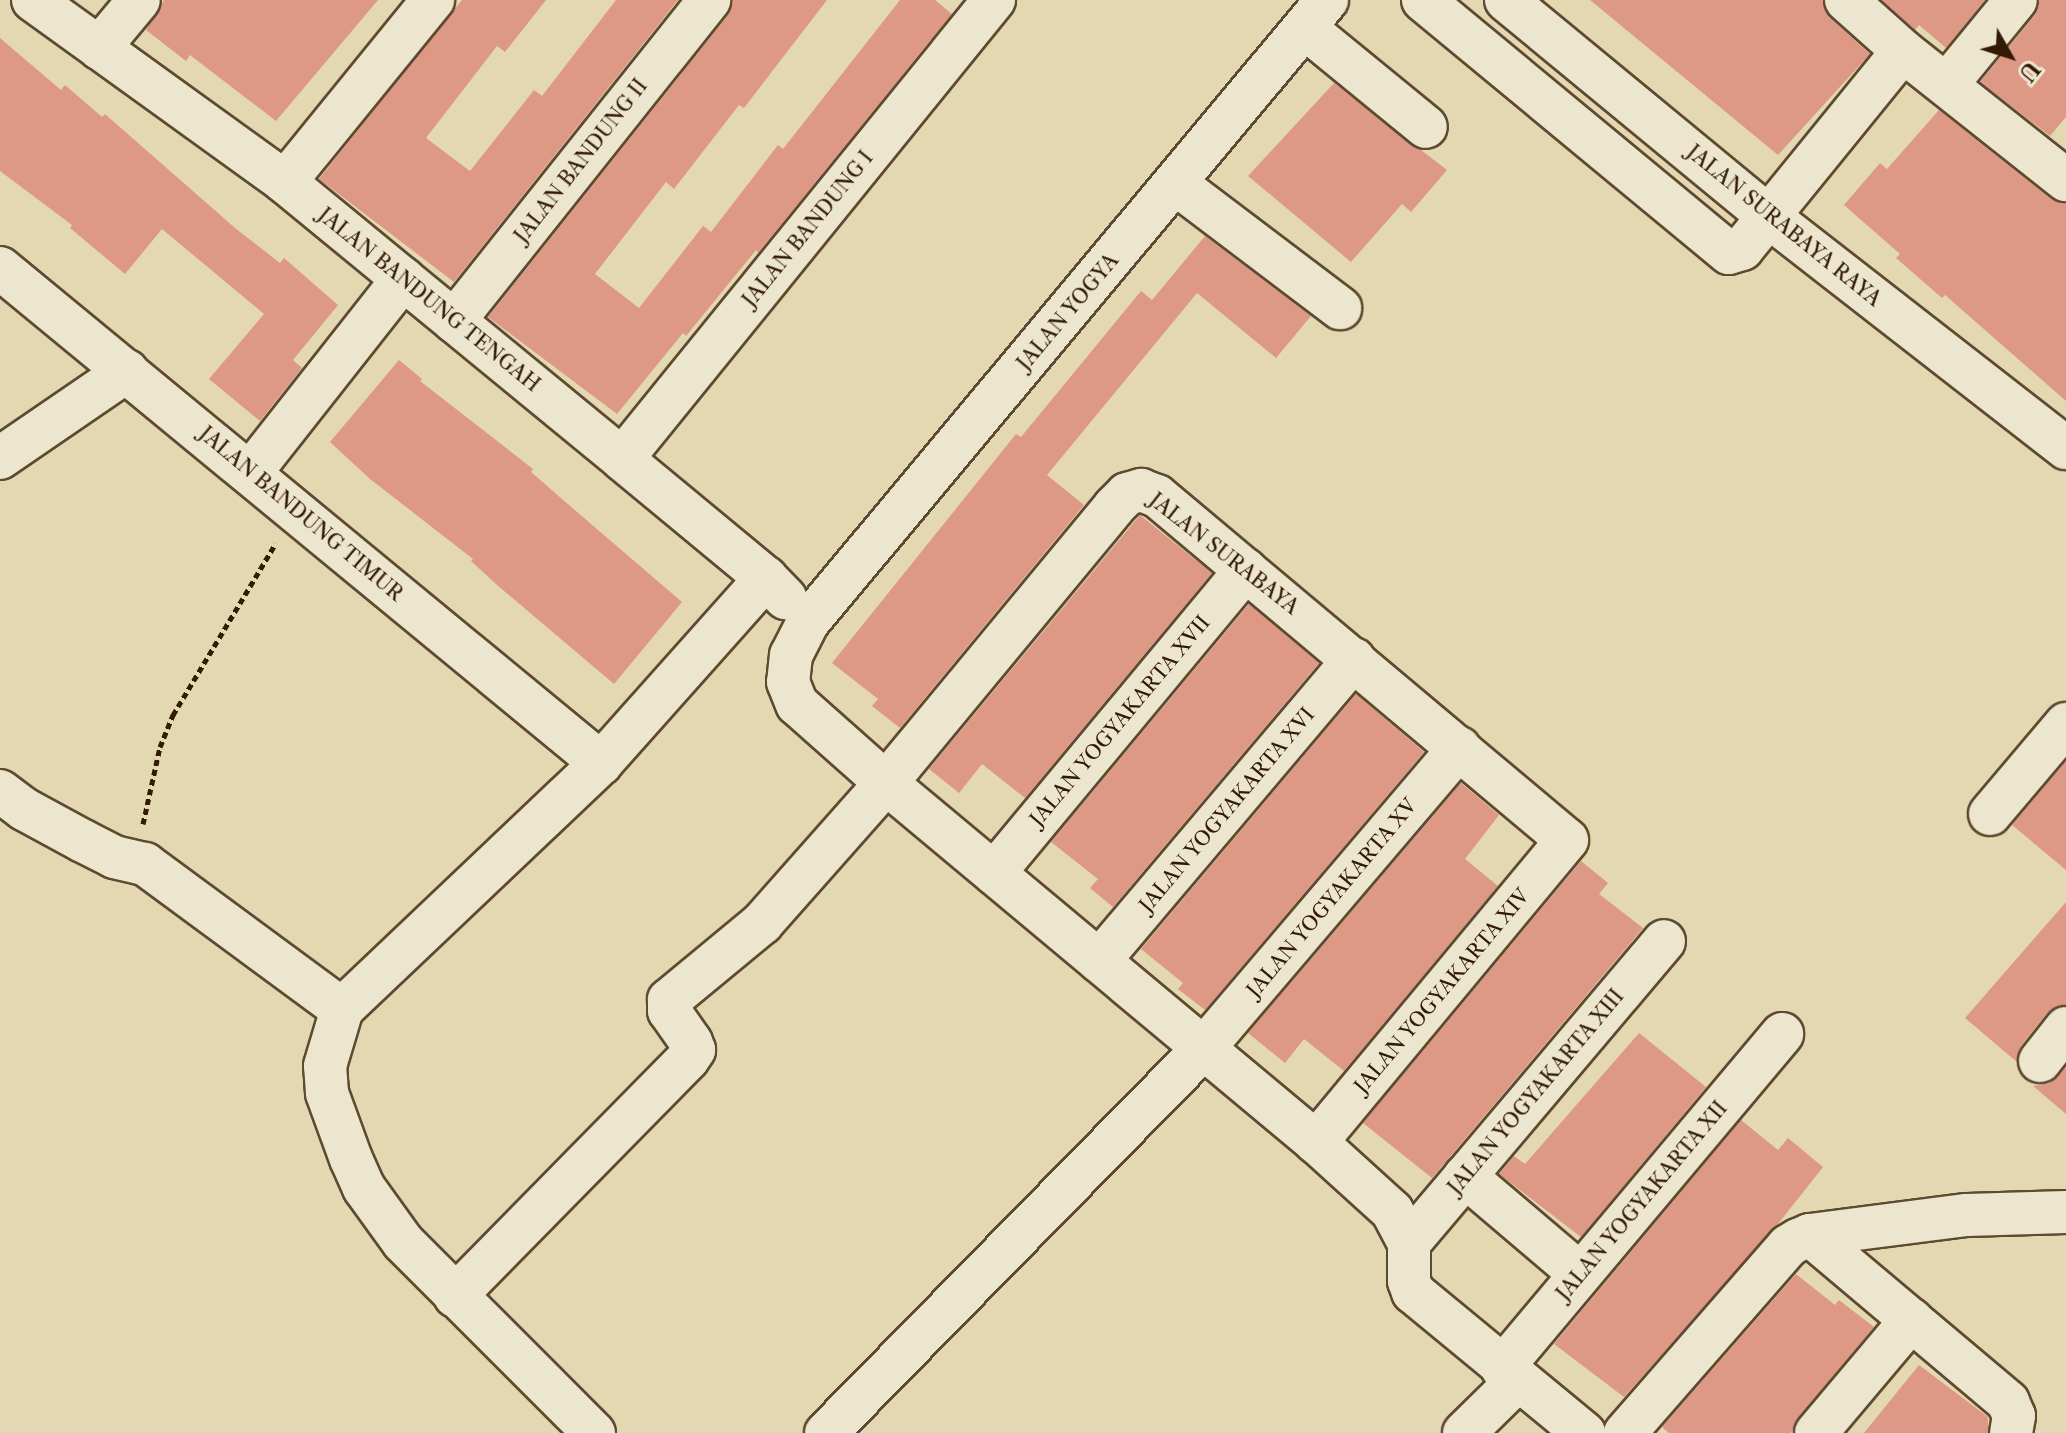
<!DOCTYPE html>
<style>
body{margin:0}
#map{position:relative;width:2066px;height:1433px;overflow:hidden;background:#e4d8b3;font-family:"Libre Caslon Text",serif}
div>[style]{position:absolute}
.building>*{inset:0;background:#de9886}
.path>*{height:5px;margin-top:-2.5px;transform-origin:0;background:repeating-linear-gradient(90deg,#321a05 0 6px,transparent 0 10px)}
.roads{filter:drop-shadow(2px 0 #5e4a30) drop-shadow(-2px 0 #5e4a30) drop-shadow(0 2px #5e4a30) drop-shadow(0 -2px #5e4a30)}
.minor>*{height:42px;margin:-21px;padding:0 21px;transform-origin:21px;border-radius:21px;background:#ede6ce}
span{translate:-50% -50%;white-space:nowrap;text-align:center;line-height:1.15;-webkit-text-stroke:8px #ede6ce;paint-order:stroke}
.street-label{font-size:20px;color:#321a05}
.north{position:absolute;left:1970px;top:16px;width:80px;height:80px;-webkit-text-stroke:6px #ede6ce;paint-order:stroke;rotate:129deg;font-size:22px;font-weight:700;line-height:32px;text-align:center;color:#321a05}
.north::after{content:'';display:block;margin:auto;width:28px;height:36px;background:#321a05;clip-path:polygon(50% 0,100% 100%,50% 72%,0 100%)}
</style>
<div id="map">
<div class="building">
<i style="clip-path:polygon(164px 0,378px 0,276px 121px,190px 55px,186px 61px,146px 30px)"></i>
<i style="clip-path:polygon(462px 0,546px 0,505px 52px,497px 46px,426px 138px,470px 171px,534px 90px,542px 96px,616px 0,678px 0,454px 282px,319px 179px)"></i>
<i style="clip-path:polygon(732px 0,827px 0,744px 108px,739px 105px,674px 189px,666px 182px,595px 274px,639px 308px,703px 226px,711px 232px,778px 145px,783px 149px,900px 0,935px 0,952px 14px,758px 253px,756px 250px,686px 336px,683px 333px,617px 414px,488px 317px,728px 15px)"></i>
<i style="clip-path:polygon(1590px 0,1823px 0,1829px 17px,1870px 54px,1778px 155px)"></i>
<i style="clip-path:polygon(1882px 0,1985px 0,1946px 48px,1919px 25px,1915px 30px)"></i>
<i style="clip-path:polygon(2039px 0,2066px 0,2066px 117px,2050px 136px,1980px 82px,2035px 15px)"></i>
<i style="clip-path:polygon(0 38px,61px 90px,65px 85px,102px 117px,105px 114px,235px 228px,280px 263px,284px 258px,338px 305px,293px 360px,302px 368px,260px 421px,209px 379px,264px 314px,162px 229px,125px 274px,70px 228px,72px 225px,0 171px)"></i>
<i style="clip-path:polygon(1334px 83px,1447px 170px,1411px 212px,1402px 204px,1351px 262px,1248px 176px)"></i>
<i style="clip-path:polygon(1939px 110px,2051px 199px,2066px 204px,2066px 401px,1945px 295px,1942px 298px,1896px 258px,1900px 254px,1844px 205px,1880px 163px,1887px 169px)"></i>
<i style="clip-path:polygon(1205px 236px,1311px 316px,1276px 358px,1197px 293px,1047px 475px,1084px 505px,900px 728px,872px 706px,878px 699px,832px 663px,1016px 434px,1021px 437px,1141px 291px,1152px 300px)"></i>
<i style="clip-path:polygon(399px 360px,422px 379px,420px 381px,533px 469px,531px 472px,562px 499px,682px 602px,614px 684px,497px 585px,471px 561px,473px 559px,370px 479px,330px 442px)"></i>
<i style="clip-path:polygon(1140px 515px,1212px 573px,1025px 798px,982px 764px,959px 793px,929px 769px)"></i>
<i style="clip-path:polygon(1249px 604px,1319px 663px,1113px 907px,1090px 888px,1098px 879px,1051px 842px)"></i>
<i style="clip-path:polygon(1356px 694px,1424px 752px,1205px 1010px,1178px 989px,1183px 983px,1141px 949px)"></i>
<i style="clip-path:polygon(2066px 761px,2066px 870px,2012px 825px)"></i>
<i style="clip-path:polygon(1461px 783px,1499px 815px,1465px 859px,1498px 886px,1344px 1071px,1304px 1039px,1285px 1063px,1248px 1033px)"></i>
<i style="clip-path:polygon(1581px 861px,1608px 883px,1599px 894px,1643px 928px,1432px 1178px,1363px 1123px)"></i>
<i style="clip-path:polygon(2066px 902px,2066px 1005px,2047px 1013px,2021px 1046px,2017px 1062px,1965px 1018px)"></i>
<i style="clip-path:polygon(1639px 1033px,1706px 1087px,1581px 1237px,1499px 1174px,1514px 1156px,1525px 1164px)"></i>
<i style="clip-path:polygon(2066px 1067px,2066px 1114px,2033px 1086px,2050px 1083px)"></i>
<i style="clip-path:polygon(1741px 1120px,1778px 1150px,1788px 1138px,1823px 1167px,1778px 1224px,1624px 1397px,1554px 1344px)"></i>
<i style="clip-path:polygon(1796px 1274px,1835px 1305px,1839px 1300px,1874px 1327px,1798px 1418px,1791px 1433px,1669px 1433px,1662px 1427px)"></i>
<i style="clip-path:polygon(1919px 1365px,1988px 1417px,1988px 1433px,1864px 1433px)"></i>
</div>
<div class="path">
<i style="left:143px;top:824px;width:79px;rotate:-77.6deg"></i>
<i style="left:160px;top:747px;width:35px;rotate:-68deg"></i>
<i style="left:173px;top:715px;width:200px;rotate:-59.1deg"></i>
</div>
<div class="roads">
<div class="minor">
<i style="left:33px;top:0;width:311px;rotate:35.8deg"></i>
<i style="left:285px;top:182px;width:436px;rotate:39.4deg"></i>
<i style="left:622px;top:459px;width:187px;rotate:39.6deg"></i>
<i style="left:766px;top:578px;width:28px;rotate:46deg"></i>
<i style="left:1327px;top:0;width:810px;rotate:129.84deg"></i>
<i style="left:808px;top:622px;width:37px;rotate:117deg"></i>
<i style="left:791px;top:655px;width:27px;rotate:96deg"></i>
<i style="left:788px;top:682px;width:24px;rotate:68deg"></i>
<i style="left:797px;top:704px;width:119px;rotate:41.6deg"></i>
<i style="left:886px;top:783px;width:560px;rotate:39.86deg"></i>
<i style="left:1316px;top:1142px;width:103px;rotate:42.2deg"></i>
<i style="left:1392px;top:1211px;width:36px;rotate:62deg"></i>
<i style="left:1409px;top:1243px;width:38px;rotate:90deg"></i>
<i style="left:1409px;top:1281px;width:12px;rotate:70deg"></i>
<i style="left:1413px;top:1292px;width:222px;rotate:39.5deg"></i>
<i style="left:1423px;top:0;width:397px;rotate:39.6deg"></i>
<i style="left:1729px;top:253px;width:14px;rotate:-17deg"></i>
<i style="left:1742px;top:249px;width:255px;rotate:-50.9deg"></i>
<i style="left:1506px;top:0;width:340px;rotate:39.5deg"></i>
<i style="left:1768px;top:216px;width:378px;rotate:37.9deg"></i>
<i style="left:1846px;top:0;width:76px;rotate:41.8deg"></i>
<i style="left:1903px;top:51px;width:208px;rotate:38.4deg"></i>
<i style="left:1305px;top:28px;width:156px;rotate:39.3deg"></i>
<i style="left:99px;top:48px;width:62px;rotate:-50.2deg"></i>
<i style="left:1948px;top:83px;width:107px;rotate:-50.7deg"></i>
<i style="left:285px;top:182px;width:235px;rotate:-50.9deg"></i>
<i style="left:1176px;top:184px;width:206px;rotate:37.1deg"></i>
<i style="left:0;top:268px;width:779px;rotate:39.48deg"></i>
<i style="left:454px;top:321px;width:410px;rotate:-51.5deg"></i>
<i style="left:0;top:458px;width:154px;rotate:-34.4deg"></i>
<i style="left:622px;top:459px;width:591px;rotate:-50.98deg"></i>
<i style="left:251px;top:472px;width:246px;rotate:-51.8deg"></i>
<i style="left:0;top:791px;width:30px;rotate:37deg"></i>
<i style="left:24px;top:809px;width:67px;rotate:28.5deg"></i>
<i style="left:83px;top:841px;width:35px;rotate:27deg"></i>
<i style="left:114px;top:857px;width:32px;rotate:13deg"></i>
<i style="left:145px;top:864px;width:245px;rotate:36.4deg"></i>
<i style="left:1990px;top:814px;width:118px;rotate:-49.8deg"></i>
<i style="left:994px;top:873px;width:394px;rotate:-50.3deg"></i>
<i style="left:1099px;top:961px;width:395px;rotate:-49.8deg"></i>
<i style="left:2040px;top:1061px;width:42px;rotate:-51.8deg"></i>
<i style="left:1465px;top:1176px;width:151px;rotate:40.4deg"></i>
<i style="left:1810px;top:1235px;width:259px;rotate:40.1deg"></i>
<i style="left:2008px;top:1402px;width:15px;rotate:67deg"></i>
<i style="left:2014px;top:1416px;width:17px;rotate:100deg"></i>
<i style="left:1409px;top:1243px;width:395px;rotate:-49.8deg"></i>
<i style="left:455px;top:1296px;width:332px;rotate:-45.5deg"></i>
<i style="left:688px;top:1059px;width:11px;rotate:-56deg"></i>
<i style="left:694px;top:1050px;width:9px;rotate:-111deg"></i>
<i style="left:691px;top:1042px;width:38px;rotate:-125deg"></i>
<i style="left:669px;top:1011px;width:11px;rotate:-90deg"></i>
<i style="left:669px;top:1000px;width:121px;rotate:-39.6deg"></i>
<i style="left:762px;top:923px;width:187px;rotate:-48.5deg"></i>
<i style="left:886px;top:783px;width:358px;rotate:-50.4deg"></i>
<i style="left:1114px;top:507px;width:18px;rotate:-45deg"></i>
<i style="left:1127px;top:494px;width:15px;rotate:-16deg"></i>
<i style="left:1141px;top:490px;width:17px;rotate:21deg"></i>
<i style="left:1157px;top:496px;width:535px;rotate:40deg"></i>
<i style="left:1567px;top:840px;width:393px;rotate:129.7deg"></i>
<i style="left:1502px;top:1368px;width:436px;rotate:-50deg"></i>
<i style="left:594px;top:1433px;width:270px;rotate:-135deg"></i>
<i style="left:403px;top:1242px;width:67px;rotate:-125.8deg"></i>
<i style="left:364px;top:1188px;width:32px;rotate:-114deg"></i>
<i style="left:351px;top:1159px;width:70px;rotate:-110deg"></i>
<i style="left:327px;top:1093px;width:27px;rotate:-94deg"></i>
<i style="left:325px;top:1066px;width:59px;rotate:-73.4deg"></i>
<i style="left:342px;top:1009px;width:357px;rotate:-43.5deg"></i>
<i style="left:601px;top:763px;width:248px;rotate:-48.3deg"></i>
<i style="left:826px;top:1433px;width:540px;rotate:-45.53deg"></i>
<i style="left:1204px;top:1048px;width:394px;rotate:-49.6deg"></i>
<i style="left:1464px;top:1433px;width:76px;rotate:-44.5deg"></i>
<i style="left:1625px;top:1433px;width:248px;rotate:-48.9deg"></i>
<i style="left:1788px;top:1246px;width:12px;rotate:-31deg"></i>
<i style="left:1798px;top:1240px;width:13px;rotate:-23deg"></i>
<i style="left:1810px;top:1235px;width:158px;rotate:-7.3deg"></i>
<i style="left:1967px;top:1215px;width:99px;rotate:-1.7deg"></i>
<i style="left:1816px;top:1433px;width:148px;rotate:-49.9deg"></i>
</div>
</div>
<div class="street-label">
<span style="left:581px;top:161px;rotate:-52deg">JALAN BANDUNG II</span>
<span style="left:1784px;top:226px;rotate:39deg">JALAN SURABAYA RAYA</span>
<span style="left:808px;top:229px;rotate:-51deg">JALAN BANDUNG I</span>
<span style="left:429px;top:300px;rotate:39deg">JALAN BANDUNG TENGAH</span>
<span style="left:1068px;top:312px;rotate:-50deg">JALAN YOGYA</span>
<span style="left:301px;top:514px;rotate:40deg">JALAN BANDUNG TIMUR</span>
<span style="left:1224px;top:554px;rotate:38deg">JALAN SURABAYA</span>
<span style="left:1120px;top:721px;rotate:-50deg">JALAN YOGYAKARTA XVII</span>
<span style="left:1227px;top:810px;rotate:-50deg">JALAN YOGYAKARTA XVI</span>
<span style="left:1332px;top:898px;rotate:-50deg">JALAN YOGYAKARTA XV</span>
<span style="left:1442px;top:991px;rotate:-50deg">JALAN YOGYAKARTA XIV</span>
<span style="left:1536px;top:1092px;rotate:-50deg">JALAN YOGYAKARTA XIII</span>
<span style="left:1642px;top:1201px;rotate:-50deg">JALAN YOGYAKARTA XII</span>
</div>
<div class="north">U</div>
</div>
